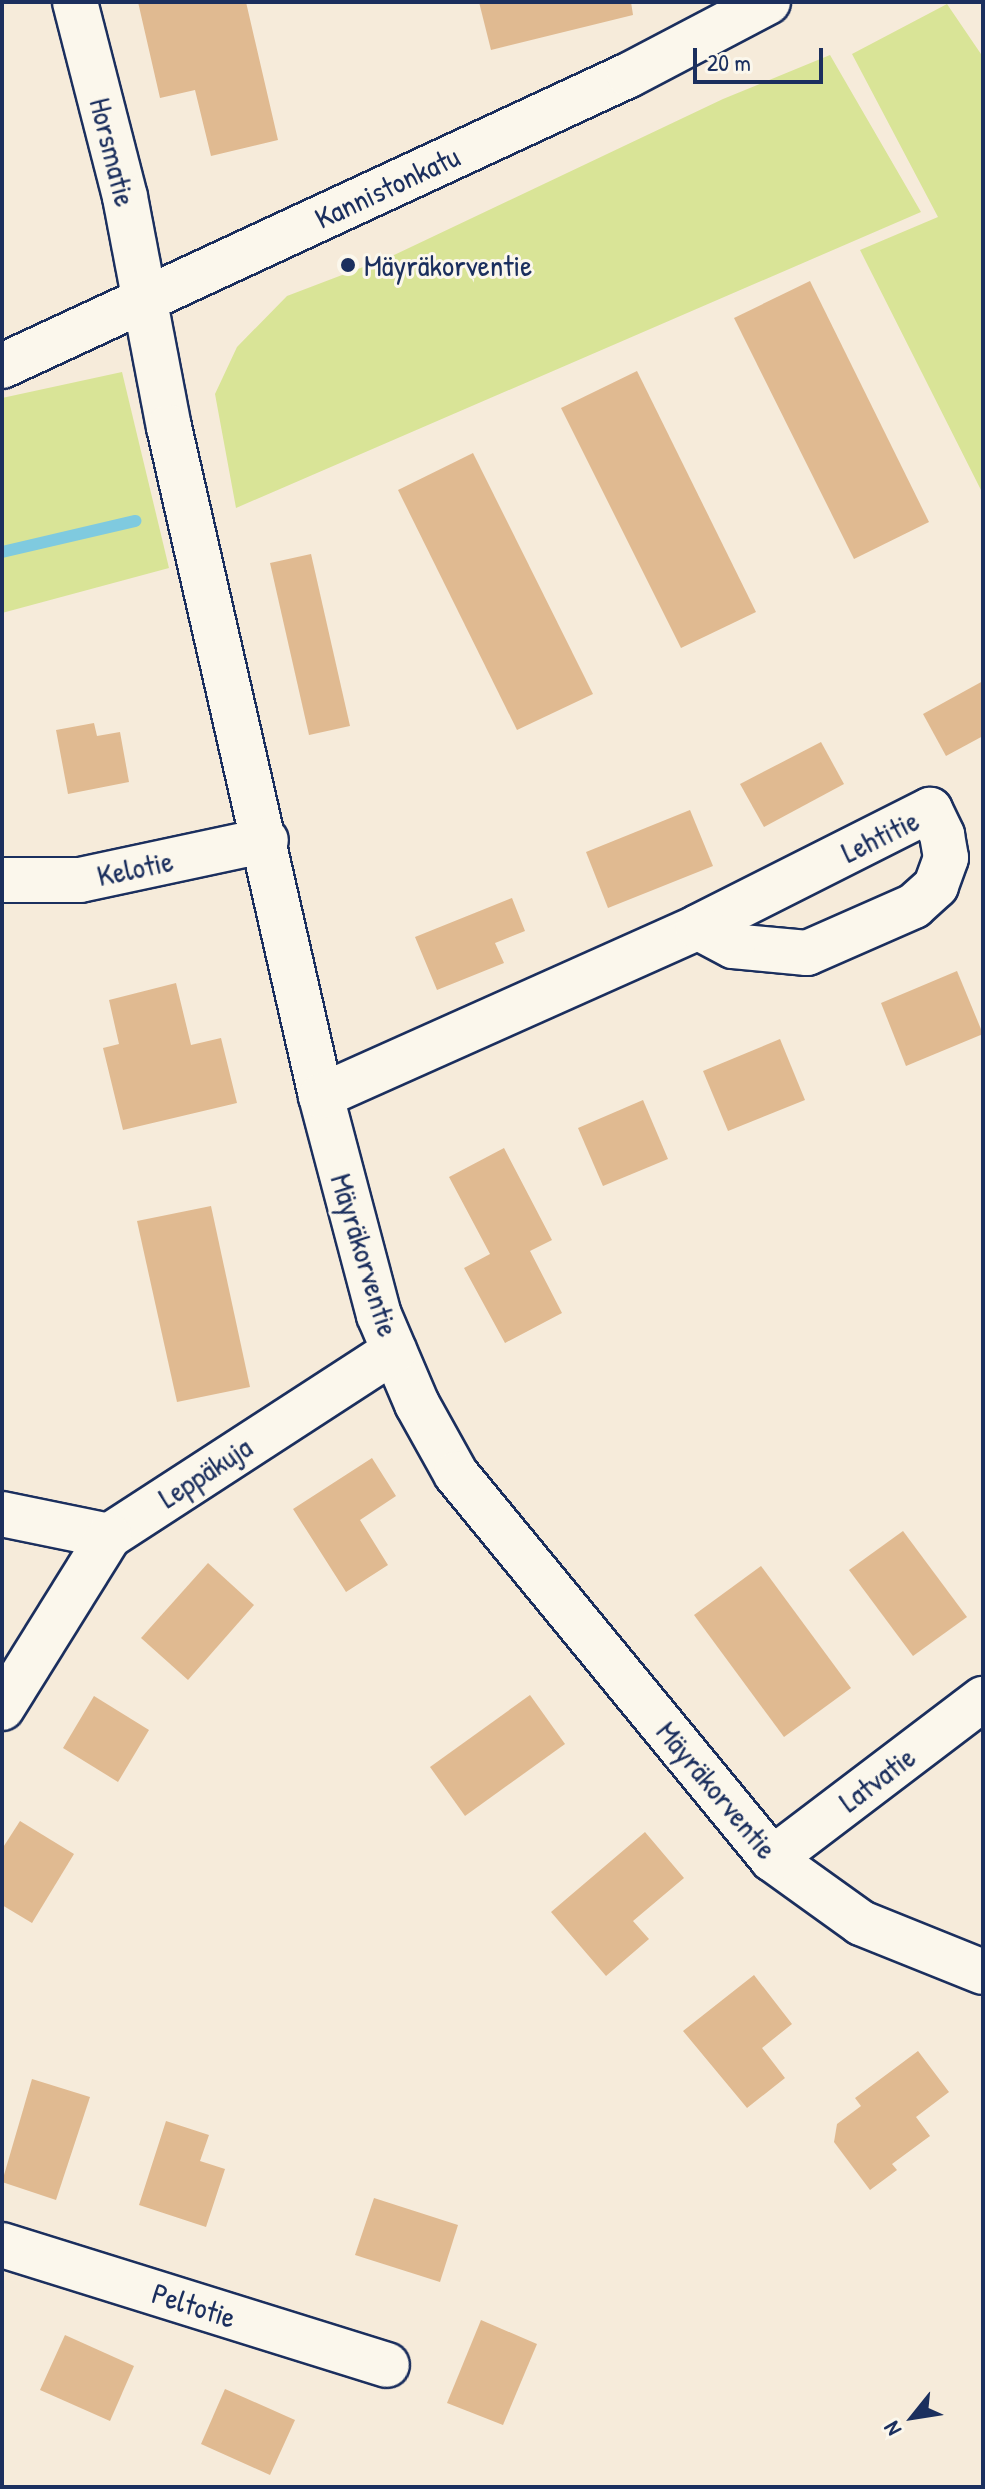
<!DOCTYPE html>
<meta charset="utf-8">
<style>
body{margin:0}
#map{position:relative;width:985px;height:2489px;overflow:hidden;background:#f6ebda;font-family:"Patrick Hand",sans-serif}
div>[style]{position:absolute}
.green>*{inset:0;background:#d9e497}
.stream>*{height:12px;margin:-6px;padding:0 6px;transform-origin:6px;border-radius:6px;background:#7fcadf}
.building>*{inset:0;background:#e0ba91}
.roads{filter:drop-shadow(2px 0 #1b2f5e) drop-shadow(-2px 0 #1b2f5e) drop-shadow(0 2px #1b2f5e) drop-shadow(0 -2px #1b2f5e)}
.minor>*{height:44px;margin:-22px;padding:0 22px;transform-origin:22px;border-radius:22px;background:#fbf7ec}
.tertiary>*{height:44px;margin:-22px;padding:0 22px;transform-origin:22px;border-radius:22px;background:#fbf7ec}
.dots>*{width:22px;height:22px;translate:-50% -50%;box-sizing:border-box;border:4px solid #fbf7ec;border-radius:50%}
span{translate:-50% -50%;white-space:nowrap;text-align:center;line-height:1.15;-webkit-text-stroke:6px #fbf7ec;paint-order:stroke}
.street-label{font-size:30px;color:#1b2f5e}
.poi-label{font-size:30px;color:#1b2f5e}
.left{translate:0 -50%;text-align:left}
.frame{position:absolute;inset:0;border:4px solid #1b2f5e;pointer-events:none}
.north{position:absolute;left:873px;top:2377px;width:80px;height:80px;-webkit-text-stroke:6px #fbf7ec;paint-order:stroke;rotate:240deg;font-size:22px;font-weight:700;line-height:32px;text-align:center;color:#1b2f5e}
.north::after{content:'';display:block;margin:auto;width:28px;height:36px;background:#1b2f5e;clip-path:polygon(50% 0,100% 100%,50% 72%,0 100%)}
.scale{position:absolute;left:693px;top:48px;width:130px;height:36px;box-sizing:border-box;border:4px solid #1b2f5e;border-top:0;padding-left:10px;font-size:24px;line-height:28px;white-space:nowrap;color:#1b2f5e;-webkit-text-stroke:6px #fbf7ec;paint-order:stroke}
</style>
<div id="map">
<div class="green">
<i style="clip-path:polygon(947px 4px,983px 57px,983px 494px,860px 250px,938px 217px,852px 54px)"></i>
<i style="clip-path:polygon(830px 55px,921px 212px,236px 508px,215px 394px,237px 347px,287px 296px,392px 256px,723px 99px)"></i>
<i style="clip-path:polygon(122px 372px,169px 568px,2px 613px,2px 398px)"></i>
</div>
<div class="stream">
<i style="left:2px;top:552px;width:137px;rotate:-13.1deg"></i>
</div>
<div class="building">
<i style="clip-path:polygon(138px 2px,246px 2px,278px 140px,211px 156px,195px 90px,160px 98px)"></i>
<i style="clip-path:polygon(479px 2px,631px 2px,633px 15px,491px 50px)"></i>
<i style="clip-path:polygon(810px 281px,929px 522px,854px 559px,734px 318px)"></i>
<i style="clip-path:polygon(637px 371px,756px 612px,681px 648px,561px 408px)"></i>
<i style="clip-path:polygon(473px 453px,593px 694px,517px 730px,398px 490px)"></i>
<i style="clip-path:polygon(311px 554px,350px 726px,309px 735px,270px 563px)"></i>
<i style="clip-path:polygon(983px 681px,983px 736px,946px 756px,923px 714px)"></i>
<i style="clip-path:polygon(94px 723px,97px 736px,120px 732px,129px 782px,68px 794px,56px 730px)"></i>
<i style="clip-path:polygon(821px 742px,844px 784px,764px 827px,740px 784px)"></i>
<i style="clip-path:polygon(690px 810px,713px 866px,608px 908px,586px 852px)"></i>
<i style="clip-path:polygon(512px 898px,525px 931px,495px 943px,504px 963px,437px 990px,415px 937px)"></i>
<i style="clip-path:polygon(957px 971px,983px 1034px,906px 1066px,881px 1003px)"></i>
<i style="clip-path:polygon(176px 983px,191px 1045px,221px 1038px,237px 1103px,123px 1130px,103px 1048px,119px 1044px,109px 1000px)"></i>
<i style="clip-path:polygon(780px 1039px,805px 1100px,728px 1131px,703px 1071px)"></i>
<i style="clip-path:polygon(643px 1100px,668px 1159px,603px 1186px,578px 1128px)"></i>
<i style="clip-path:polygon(504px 1148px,552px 1240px,530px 1251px,562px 1313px,505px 1343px,464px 1268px,490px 1254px,449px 1177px)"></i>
<i style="clip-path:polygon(211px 1206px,250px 1387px,177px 1402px,137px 1221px)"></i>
<i style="clip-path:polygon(372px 1458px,396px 1496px,360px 1520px,388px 1565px,346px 1592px,293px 1509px)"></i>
<i style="clip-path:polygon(903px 1531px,967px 1617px,913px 1656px,849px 1570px)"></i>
<i style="clip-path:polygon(208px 1563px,254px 1605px,188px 1680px,141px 1638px)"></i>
<i style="clip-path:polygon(761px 1566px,851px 1688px,784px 1737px,694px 1615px)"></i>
<i style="clip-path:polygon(530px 1695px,565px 1744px,465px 1816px,430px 1767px)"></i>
<i style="clip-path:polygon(94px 1696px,149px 1730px,118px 1782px,63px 1748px)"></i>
<i style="clip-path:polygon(20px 1821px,74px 1854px,32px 1923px,2px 1905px,2px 1849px)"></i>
<i style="clip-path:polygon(645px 1832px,684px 1878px,633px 1921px,649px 1939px,606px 1976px,551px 1912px)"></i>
<i style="clip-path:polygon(754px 1975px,792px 2024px,762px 2048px,785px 2078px,747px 2108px,683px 2031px)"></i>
<i style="clip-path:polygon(918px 2051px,949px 2092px,916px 2117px,930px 2136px,892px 2164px,897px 2170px,870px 2190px,834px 2142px,837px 2124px,861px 2106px,855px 2098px)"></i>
<i style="clip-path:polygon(32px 2079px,90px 2097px,56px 2200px,2px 2182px)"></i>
<i style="clip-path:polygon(166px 2121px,209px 2135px,200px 2161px,225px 2169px,206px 2227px,139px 2205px)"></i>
<i style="clip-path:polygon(374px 2198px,458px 2225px,440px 2282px,355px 2255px)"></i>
<i style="clip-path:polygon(481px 2320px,537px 2344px,503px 2425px,447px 2403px)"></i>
<i style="clip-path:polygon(65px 2335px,134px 2366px,110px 2421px,40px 2390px)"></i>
<i style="clip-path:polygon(225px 2389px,295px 2420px,270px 2475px,201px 2444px)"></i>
</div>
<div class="roads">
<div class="minor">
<i style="left:75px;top:2px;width:201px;rotate:75.6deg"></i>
<i style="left:125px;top:197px;width:234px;rotate:79.2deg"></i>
<i style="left:169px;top:427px;width:686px;rotate:77.2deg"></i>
<i style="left:321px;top:1096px;width:227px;rotate:75.2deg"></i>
<i style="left:379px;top:1315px;width:97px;rotate:66.9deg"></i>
<i style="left:417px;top:1404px;width:80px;rotate:60.9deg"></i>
<i style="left:456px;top:1474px;width:498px;rotate:50.6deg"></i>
<i style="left:772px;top:1859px;width:110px;rotate:35.7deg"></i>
<i style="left:861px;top:1923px;width:131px;rotate:21.9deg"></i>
<i style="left:2px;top:880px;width:78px"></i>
<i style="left:80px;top:880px;width:190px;rotate:-12.1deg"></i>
<i style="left:321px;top:1096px;width:413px;rotate:-24.1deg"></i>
<i style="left:698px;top:927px;width:260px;rotate:-26.8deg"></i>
<i style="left:930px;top:810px;width:28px;rotate:64deg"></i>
<i style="left:942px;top:835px;width:23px;rotate:80deg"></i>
<i style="left:946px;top:858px;width:30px;rotate:110deg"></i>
<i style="left:936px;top:886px;width:30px;rotate:138deg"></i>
<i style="left:914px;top:906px;width:117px;rotate:156.3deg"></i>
<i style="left:807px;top:953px;width:74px;rotate:-174.6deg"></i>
<i style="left:733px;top:946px;width:40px;rotate:-152deg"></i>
<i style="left:2px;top:1514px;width:109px;rotate:11.6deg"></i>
<i style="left:109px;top:1536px;width:340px;rotate:-33deg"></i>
<i style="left:2px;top:1708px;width:203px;rotate:-58.1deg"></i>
<i style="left:772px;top:1859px;width:265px;rotate:-37.2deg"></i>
<i style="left:2px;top:2245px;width:403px;rotate:17.3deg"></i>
</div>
<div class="tertiary">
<i style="left:2px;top:366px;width:691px;rotate:-24.9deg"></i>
<i style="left:629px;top:75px;width:157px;rotate:-27.7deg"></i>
</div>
</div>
<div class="dots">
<i style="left:348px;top:265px;background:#1b2f5e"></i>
</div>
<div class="street-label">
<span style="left:113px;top:152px;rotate:76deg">Horsmatie</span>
<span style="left:387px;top:187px;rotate:-25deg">Kannistonkatu</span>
<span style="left:880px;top:836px;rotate:-26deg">Lehtitie</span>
<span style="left:135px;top:868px;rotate:-12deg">Kelotie</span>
<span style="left:365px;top:1255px;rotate:73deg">Mäyräkorventie</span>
<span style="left:205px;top:1472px;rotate:-33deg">Leppäkuja</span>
<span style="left:877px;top:1779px;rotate:-37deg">Latvatie</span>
<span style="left:717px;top:1790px;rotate:50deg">Mäyräkorventie</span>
<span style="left:194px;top:2305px;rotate:18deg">Peltotie</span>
</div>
<div class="poi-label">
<span class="left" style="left:364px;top:265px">Mäyräkorventie</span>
</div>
<div class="frame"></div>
<div class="north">N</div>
<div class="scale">20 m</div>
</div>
